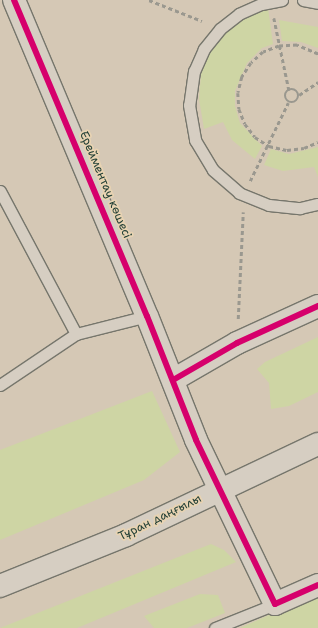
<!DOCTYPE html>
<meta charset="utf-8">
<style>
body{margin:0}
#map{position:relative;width:318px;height:628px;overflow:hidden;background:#d5c8b5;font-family:"Shantell Sans",sans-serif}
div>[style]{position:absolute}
.green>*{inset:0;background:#ced5a4}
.path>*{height:2.5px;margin-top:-1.25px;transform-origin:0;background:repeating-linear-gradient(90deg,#9a988f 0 4px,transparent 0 7px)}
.path>.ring{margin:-1.25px;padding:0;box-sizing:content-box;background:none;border:2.5px solid #9a988f;border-radius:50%}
.roads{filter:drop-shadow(1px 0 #76766c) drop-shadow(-1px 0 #76766c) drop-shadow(0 1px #76766c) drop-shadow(0 -1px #76766c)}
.lane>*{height:11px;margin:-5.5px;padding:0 5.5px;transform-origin:5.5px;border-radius:5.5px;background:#d6cec2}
.street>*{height:22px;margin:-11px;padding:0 11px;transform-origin:11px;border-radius:11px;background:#d6cec2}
.primary>*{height:22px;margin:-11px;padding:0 11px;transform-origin:11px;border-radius:11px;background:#d6cec2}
.cycleway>*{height:6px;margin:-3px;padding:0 3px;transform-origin:3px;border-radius:3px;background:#d6006c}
span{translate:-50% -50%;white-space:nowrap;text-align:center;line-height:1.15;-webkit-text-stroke:3.5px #e8d3b2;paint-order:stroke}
.street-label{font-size:12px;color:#1f3d34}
</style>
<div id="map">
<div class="green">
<i style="clip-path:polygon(268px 8px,273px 44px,262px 48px,247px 63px,235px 91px,235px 106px,240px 123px,262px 146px,255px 159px,232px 140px,223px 122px,204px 129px,199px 99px,201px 74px,211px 49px,232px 26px,252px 13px)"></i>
<i style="clip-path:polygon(279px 20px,318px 27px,318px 48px,301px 42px,282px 41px)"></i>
<i style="clip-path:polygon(318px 147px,318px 177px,314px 167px,283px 171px,264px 165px,271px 149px,289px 154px)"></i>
<i style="clip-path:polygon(318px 337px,318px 392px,289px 406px,271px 409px,269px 383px,257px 369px,265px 362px)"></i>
<i style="clip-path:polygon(152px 391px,180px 452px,144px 480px,0 540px,0 450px)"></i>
<i style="clip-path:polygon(211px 544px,224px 550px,236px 562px,77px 628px,0 628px)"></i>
<i style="clip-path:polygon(318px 593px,318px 628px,240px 628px)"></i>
<i style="clip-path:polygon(200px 594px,218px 595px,225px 613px,187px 628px,154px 628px,144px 616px)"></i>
</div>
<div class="path">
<i style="left:149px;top:0;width:57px;rotate:21.6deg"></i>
<i style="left:274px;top:18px;width:74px;rotate:78.2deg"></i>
<i style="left:318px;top:54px;width:23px;rotate:-157deg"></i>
<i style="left:297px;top:45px;width:18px;rotate:177deg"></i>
<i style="left:279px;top:46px;width:17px;rotate:159deg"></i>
<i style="left:263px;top:52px;width:16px;rotate:137deg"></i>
<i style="left:251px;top:63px;width:17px;rotate:123deg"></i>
<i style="left:242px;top:77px;width:16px;rotate:104deg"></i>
<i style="left:238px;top:93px;width:16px;rotate:86deg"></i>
<i style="left:239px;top:109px;width:16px;rotate:68deg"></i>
<i style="left:245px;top:124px;width:16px;rotate:52deg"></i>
<i style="left:255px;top:137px;width:17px;rotate:33deg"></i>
<i style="left:269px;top:146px;width:18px;rotate:13deg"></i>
<i style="left:287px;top:150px;width:17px;rotate:-7deg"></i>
<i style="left:304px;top:148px;width:15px;rotate:-23deg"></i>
<i class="ring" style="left:285px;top:89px;width:11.5px;height:11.5px"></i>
<i style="left:299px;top:95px;width:23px;rotate:-34deg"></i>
<i style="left:250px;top:181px;width:87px;rotate:-64deg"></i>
<i style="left:238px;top:319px;width:107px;rotate:-87.3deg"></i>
</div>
<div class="roads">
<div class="lane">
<i style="left:282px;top:0;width:21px;rotate:169deg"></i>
<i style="left:261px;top:4px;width:24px;rotate:156deg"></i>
<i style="left:239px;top:14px;width:24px;rotate:142deg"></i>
<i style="left:220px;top:29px;width:26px;rotate:129deg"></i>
<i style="left:204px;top:49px;width:24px;rotate:114deg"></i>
<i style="left:194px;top:71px;width:34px;rotate:98deg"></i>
<i style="left:189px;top:105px;width:36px;rotate:80deg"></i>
<i style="left:195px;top:140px;width:35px;rotate:59deg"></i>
<i style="left:213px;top:170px;width:35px;rotate:41deg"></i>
<i style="left:239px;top:193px;width:32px;rotate:22deg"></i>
<i style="left:269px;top:205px;width:31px;rotate:6deg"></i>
<i style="left:300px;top:208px;width:18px;rotate:-13deg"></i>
<i style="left:303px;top:0;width:15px;rotate:11deg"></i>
<i style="left:0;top:191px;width:162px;rotate:62deg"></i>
<i style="left:0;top:385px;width:92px;rotate:-33.9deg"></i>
<i style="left:76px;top:334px;width:73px;rotate:-14.2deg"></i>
<i style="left:215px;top:628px;width:65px;rotate:-21.8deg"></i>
</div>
<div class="street">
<i style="left:14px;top:0;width:343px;rotate:67.2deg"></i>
<i style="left:147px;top:316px;width:133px;rotate:68.4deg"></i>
<i style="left:196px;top:440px;width:182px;rotate:64.3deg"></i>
<i style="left:275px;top:604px;width:47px;rotate:-23.8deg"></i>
<i style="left:173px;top:380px;width:74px;rotate:-30deg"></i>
<i style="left:237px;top:343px;width:89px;rotate:-24.6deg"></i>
</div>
<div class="primary">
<i style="left:0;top:586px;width:136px;rotate:-22deg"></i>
<i style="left:126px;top:535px;width:212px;rotate:-25.4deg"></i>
</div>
</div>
<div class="cycleway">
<i style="left:14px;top:0;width:343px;rotate:67.2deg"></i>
<i style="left:147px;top:316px;width:133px;rotate:68.4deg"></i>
<i style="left:196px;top:440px;width:182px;rotate:64.3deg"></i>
<i style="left:275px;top:604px;width:47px;rotate:-23.8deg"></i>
<i style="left:173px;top:380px;width:74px;rotate:-30deg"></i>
<i style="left:237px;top:343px;width:89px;rotate:-24.6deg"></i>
</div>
<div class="street-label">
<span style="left:105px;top:185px;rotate:67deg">Ерейментау көшесі</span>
<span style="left:160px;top:518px;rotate:-26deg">Тұран даңғылы</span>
</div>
</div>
